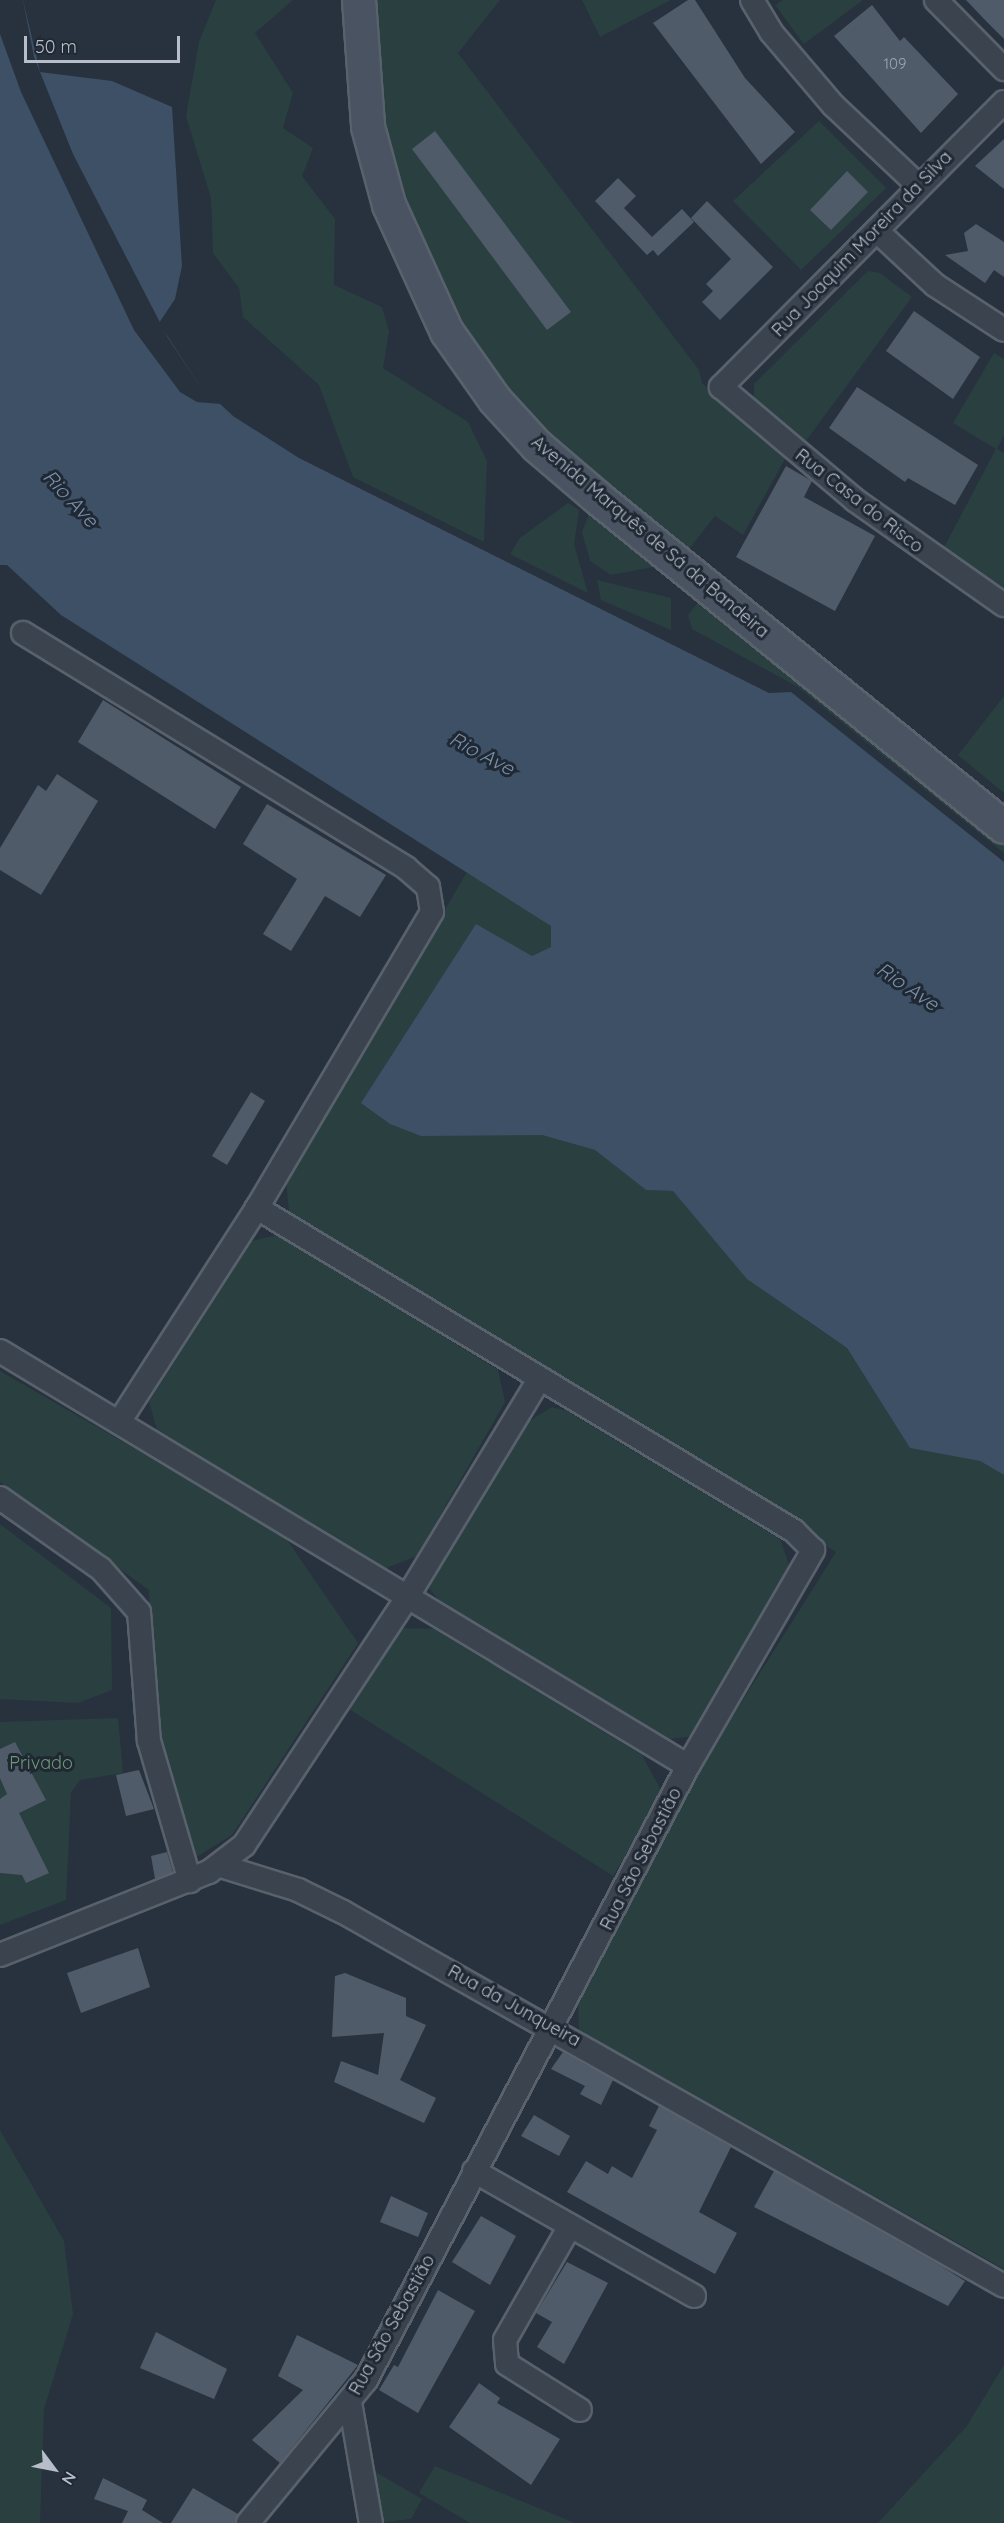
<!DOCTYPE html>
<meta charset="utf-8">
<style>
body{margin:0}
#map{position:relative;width:1004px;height:2523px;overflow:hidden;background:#27323e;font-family:Quicksand,sans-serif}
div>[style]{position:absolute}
.green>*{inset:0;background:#2a3f40}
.water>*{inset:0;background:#3d5066}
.pier>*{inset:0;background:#27323e}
.building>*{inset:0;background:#505b69}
.roads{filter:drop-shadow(2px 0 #58616c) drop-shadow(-2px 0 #58616c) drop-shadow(0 2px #58616c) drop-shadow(0 -2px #58616c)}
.minor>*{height:22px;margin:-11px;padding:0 11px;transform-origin:11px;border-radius:11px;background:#3a434e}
.secondary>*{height:32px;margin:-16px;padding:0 16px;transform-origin:16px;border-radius:16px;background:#495361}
span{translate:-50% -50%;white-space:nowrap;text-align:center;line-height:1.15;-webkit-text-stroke:6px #1f2833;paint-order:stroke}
.number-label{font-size:15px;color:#9da5b1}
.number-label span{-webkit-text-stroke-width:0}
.street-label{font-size:18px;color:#b7bec9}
.park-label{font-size:18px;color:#6f9877}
.water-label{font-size:20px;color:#7990aa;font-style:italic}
.north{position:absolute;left:24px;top:2439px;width:60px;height:60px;-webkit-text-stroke:4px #1f2833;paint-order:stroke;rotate:122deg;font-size:16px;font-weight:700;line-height:24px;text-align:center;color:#b7bec9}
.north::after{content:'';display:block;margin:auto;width:21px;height:27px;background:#b7bec9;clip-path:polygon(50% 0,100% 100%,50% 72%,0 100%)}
.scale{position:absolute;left:24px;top:36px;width:156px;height:27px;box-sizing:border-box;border:3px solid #b7bec9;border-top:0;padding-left:8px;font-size:18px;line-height:21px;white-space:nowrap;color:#b7bec9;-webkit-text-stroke:4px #1f2833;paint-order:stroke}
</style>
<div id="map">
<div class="green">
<i style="clip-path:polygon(216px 0,293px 0,255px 33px,293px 93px,283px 128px,313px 148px,302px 176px,335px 219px,334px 285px,382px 307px,389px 331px,383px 368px,468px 422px,487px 461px,484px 542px,353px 477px,319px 385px,243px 317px,239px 288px,213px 253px,211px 198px,186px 116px,199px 42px)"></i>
<i style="clip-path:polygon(372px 0,500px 0,458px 53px,699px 370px,702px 383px,785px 459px,743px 535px,715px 516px,685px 554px,505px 394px,460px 330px,400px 202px,379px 119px)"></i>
<i style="clip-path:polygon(582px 0,671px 0,600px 37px)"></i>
<i style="clip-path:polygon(783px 0,863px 0,804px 44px,775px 5px)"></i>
<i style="clip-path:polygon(819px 121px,886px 188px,801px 270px,733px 201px)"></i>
<i style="clip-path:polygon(868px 271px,880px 273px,912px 297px,803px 445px,754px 401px,754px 384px)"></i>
<i style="clip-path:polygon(994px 353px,1004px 359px,1004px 435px,997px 449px,1004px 453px,1004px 597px,941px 553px,996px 449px,953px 423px)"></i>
<i style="clip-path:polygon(568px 503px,579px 510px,574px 544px,588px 593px,510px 554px,520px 538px)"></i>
<i style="clip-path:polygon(589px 514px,659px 566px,611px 575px,590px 561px,582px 532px)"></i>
<i style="clip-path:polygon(597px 580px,671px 598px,671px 630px,601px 600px)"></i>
<i style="clip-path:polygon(702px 597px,1004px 842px,1004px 853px,798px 687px,692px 629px,688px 615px)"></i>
<i style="clip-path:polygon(1004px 696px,1004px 793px,958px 755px)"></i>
<i style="clip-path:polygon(467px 872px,551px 925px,554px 936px,551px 947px,532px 956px,491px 1132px,542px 1135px,595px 1150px,646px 1190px,673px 1191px,807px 1321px,847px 1348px,910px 1448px,980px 1461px,1004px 1475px,1004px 2269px,579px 2030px,578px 1999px,702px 1765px,836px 1552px,289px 1212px,286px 1181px)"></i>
<i style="clip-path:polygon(278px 1235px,498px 1370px,505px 1402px,417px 1556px,384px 1569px,157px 1430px,149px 1402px,252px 1241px)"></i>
<i style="clip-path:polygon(0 1371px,283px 1534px,358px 1643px,232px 1835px,193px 1859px,165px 1777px,153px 1700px,149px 1590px,0 1482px)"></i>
<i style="clip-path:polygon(552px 1407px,567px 1411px,780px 1539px,792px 1573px,694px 1736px,662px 1740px,447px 1609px,427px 1586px,523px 1425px)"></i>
<i style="clip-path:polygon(0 1524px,111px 1608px,112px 1690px,78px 1703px,0 1699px)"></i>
<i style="clip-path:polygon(401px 1628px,434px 1629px,642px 1755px,663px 1794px,613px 1876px,349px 1709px)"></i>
<i style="clip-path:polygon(118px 1718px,123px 1773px,80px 1780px,71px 1792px,66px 1900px,0 1925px,0 1722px)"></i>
<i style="clip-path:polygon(0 2130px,64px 2241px,73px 2314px,44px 2409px,40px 2523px,0 2523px)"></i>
<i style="clip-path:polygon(1004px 2365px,1004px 2523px,878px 2523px,966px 2427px)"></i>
<i style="clip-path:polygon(435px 2466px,531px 2505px,575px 2523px,470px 2523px,419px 2493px)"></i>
<i style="clip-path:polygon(367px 2467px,422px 2499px,411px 2519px,376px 2523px)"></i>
</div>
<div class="water">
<i style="clip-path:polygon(0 0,23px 0,40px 72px,112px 81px,172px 107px,182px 266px,175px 299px,159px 323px,198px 383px,233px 416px,299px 458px,769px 693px,791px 692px,1004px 862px,1004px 1475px,980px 1461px,910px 1448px,847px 1348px,747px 1279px,673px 1191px,646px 1190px,595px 1150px,542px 1135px,421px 1136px,390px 1124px,361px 1103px,476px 924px,532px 956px,551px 947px,551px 926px,61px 615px,7px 565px,0 565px)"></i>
</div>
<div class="pier">
<i style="clip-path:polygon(0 0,23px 0,34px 57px,73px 154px,168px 338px,198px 383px,221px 404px,197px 402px,180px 392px,134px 330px,21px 92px,0 34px)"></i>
</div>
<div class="building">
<i style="clip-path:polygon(688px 0,695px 0,745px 78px,795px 132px,761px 164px,653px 23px)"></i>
<i style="clip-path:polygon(966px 0,1004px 0,1004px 39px,986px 21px)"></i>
<i style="clip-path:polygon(872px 5px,900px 41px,904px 37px,958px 94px,921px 133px,834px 36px)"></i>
<i style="clip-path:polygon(435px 131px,571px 312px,547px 330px,412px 149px)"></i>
<i style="clip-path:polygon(1004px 139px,1004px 189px,975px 166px)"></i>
<i style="clip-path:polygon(847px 171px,868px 192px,831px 230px,810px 210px)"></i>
<i style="clip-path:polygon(618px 178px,636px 196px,624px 208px,652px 237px,682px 209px,694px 222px,658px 256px,653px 250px,647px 255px,595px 201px)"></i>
<i style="clip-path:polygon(707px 201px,773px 267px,720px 320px,702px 302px,713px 291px,706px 284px,731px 259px,691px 218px)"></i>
<i style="clip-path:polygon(976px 224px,1004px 242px,1004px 277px,994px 270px,985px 283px,945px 255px,968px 251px,964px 233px)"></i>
<i style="clip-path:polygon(914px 311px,980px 357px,953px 399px,886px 351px)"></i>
<i style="clip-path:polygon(857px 387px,978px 465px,955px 505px,908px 478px,905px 482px,829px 428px)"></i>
<i style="clip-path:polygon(786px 466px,812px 481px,804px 497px,875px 536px,835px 611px,736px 557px)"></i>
<i style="clip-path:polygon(103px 700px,241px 787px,215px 829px,78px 742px)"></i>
<i style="clip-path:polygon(57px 774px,98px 801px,41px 895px,0 870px,0 848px,38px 785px,46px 791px)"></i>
<i style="clip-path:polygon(267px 804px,386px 875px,360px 917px,325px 896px,291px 951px,263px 934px,297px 879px,243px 844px)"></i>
<i style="clip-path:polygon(251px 1092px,265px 1101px,227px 1165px,212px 1156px)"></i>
<i style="clip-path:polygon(15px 1742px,46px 1800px,19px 1813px,49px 1873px,26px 1883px,22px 1875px,0 1873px,0 1799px,7px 1794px,0 1778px,0 1749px)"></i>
<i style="clip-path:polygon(139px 1770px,154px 1809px,126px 1816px,116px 1775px)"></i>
<i style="clip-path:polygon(167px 1852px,173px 1872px,155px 1879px,151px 1856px)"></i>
<i style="clip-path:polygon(138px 1948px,150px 1987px,81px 2013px,67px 1973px)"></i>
<i style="clip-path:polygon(345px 1973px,406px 1998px,406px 2016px,426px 2025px,400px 2080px,436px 2098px,424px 2123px,334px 2082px,341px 2061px,378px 2075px,384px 2033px,332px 2037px,335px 1976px)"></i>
<i style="clip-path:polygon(563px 2052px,613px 2080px,601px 2105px,580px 2094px,585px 2086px,551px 2069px)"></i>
<i style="clip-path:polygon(659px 2106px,731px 2147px,699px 2212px,737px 2233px,715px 2274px,567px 2192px,586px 2161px,608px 2174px,612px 2166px,632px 2178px,657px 2130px,649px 2126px)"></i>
<i style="clip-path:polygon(534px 2115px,570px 2136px,559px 2156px,521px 2136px)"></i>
<i style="clip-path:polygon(774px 2171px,941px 2266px,965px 2281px,948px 2306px,754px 2207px)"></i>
<i style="clip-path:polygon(391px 2196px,428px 2213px,418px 2237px,380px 2222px)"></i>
<i style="clip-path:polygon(481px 2216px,516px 2236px,490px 2285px,452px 2262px)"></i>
<i style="clip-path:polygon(567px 2262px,608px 2283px,564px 2364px,537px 2347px,552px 2322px,536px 2313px)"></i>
<i style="clip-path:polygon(438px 2290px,475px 2311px,418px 2413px,379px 2390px,394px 2365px,398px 2367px)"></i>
<i style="clip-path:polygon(156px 2332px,227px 2369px,214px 2399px,140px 2368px)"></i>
<i style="clip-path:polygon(297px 2335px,358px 2365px,280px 2463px,252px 2440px,303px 2390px,278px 2376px)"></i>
<i style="clip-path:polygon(479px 2383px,500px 2398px,497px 2403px,560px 2439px,531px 2485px,449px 2427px)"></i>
<i style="clip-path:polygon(103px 2478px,147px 2500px,142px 2510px,163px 2523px,122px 2523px,128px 2511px,94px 2499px)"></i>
<i style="clip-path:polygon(193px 2488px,238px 2514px,235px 2523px,171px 2523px)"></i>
</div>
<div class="roads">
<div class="minor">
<i style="left:752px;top:0;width:37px;rotate:59deg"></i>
<i style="left:771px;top:32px;width:96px;rotate:49.7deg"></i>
<i style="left:833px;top:105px;width:117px;rotate:43.3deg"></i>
<i style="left:936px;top:0;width:97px;rotate:45.4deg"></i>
<i style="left:1004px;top:102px;width:402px;rotate:134.8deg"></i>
<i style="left:721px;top:387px;width:175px;rotate:40.1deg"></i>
<i style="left:855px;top:500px;width:182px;rotate:35.2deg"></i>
<i style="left:878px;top:232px;width:78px;rotate:42.9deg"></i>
<i style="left:935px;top:285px;width:82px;rotate:33.1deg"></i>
<i style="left:23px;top:633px;width:449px;rotate:31.5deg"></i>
<i style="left:406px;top:868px;width:29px;rotate:41deg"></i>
<i style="left:428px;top:887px;width:25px;rotate:81deg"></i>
<i style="left:432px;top:912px;width:344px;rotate:120.6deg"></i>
<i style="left:257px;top:1208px;width:255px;rotate:122.8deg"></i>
<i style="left:0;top:1351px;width:803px;rotate:31.1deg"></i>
<i style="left:0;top:1498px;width:123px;rotate:35.1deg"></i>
<i style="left:101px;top:1569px;width:57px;rotate:48.5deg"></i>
<i style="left:139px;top:1612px;width:129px;rotate:85.6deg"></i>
<i style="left:149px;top:1741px;width:146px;rotate:73.7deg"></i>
<i style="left:221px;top:1866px;width:81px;rotate:17.3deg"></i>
<i style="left:298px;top:1890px;width:50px;rotate:26.1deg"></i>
<i style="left:343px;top:1912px;width:759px;rotate:29.5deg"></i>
<i style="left:0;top:1955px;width:225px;rotate:-21.7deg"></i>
<i style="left:209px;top:1872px;width:44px;rotate:-37.6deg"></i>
<i style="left:244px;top:1845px;width:298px;rotate:-56.6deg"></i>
<i style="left:408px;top:1596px;width:253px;rotate:-58.8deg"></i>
<i style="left:474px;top:2171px;width:253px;rotate:29.6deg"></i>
<i style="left:570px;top:2226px;width:131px;rotate:119.7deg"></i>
<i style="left:505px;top:2340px;width:24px;rotate:85deg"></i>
<i style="left:507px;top:2364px;width:86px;rotate:32.2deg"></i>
<i style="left:350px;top:2402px;width:123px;rotate:80.2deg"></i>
<i style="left:248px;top:2523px;width:185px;rotate:-50.5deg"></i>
<i style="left:366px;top:2380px;width:693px;rotate:-62.33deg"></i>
<i style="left:688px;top:1766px;width:250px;rotate:-59.9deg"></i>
<i style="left:813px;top:1550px;width:27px;rotate:-135deg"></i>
<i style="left:794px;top:1531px;width:627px;rotate:-148.97deg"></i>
</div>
<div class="secondary">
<i style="left:359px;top:0;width:127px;rotate:85.9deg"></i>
<i style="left:368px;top:127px;width:81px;rotate:74.9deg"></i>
<i style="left:389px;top:205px;width:140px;rotate:65.5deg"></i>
<i style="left:447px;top:332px;width:83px;rotate:54.8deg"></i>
<i style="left:495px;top:400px;width:62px;rotate:47.6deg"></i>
<i style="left:537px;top:446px;width:82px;rotate:40.5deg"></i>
<i style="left:599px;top:499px;width:521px;rotate:39deg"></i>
</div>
</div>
<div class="number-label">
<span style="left:895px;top:64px">109</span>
</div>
<div class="street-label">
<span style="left:862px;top:244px;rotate:-46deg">Rua Joaquim Moreira da Silva</span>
<span style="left:859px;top:501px;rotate:38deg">Rua Casa do Risco</span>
<span style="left:650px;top:537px;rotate:40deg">Avenida Marquês de Sá da Bandeira</span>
<span style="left:641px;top:1859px;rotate:-63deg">Rua São Sebastião</span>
<span style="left:514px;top:2006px;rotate:29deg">Rua da Junqueira</span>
<span style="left:392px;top:2325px;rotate:-61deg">Rua São Sebastião</span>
</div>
<div class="park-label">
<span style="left:41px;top:1763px">Privado</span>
</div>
<div class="water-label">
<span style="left:71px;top:498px;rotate:47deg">Rio Ave</span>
<span style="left:482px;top:753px;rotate:28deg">Rio Ave</span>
<span style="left:908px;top:986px;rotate:34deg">Rio Ave</span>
</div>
<div class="north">N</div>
<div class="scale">50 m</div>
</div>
